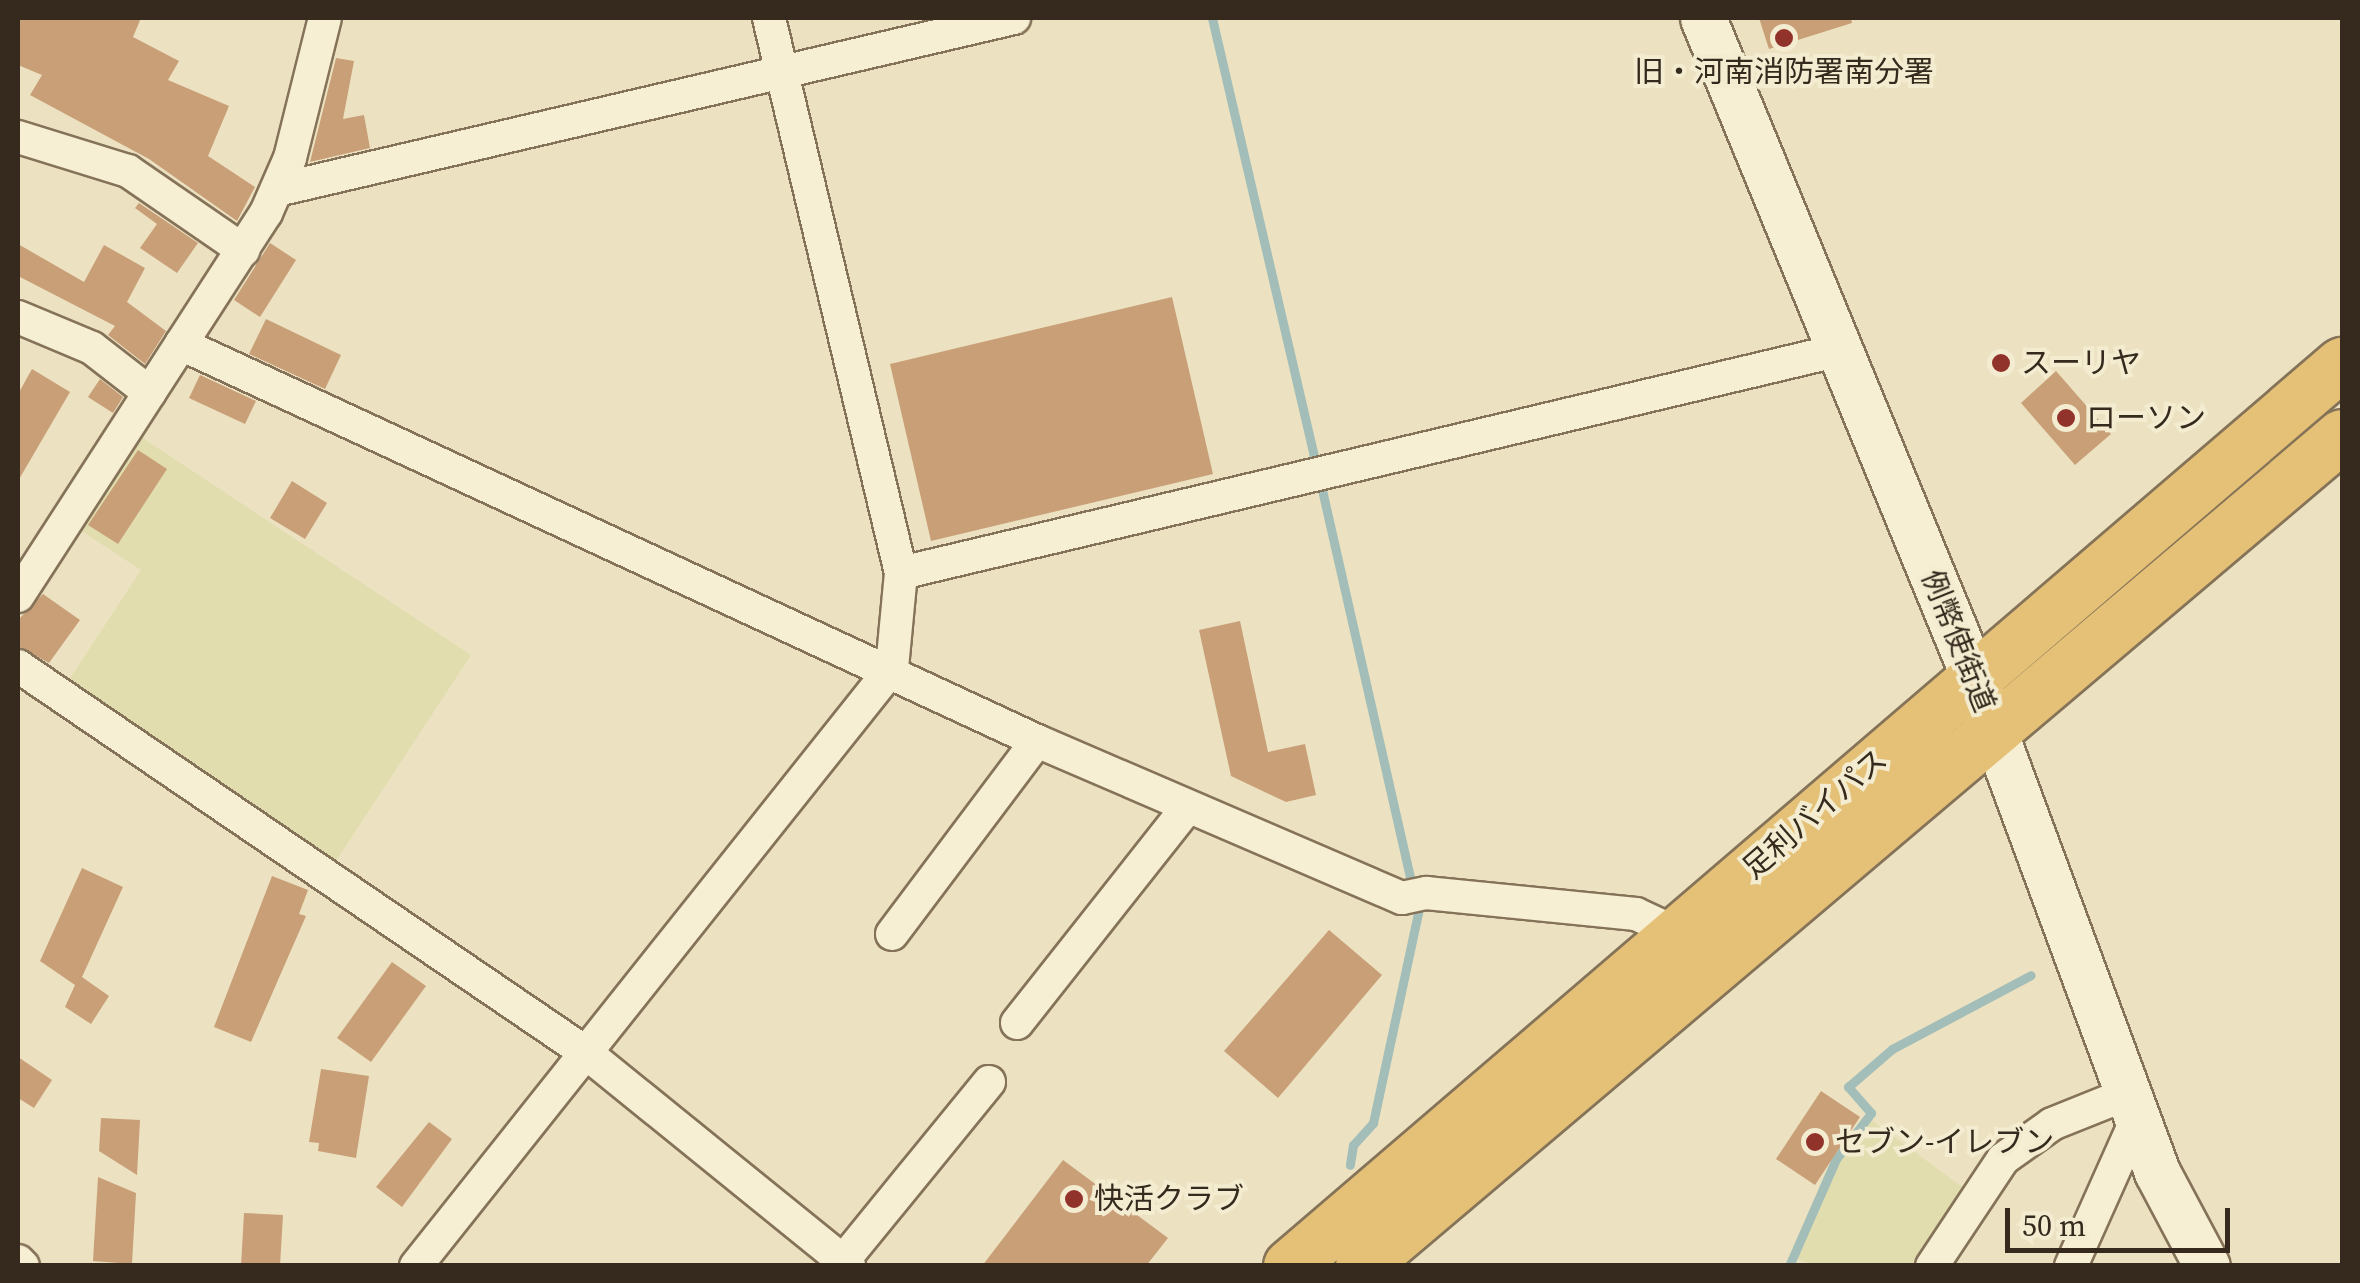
<!DOCTYPE html>
<meta charset="utf-8">
<style>
body{margin:0}
#map{position:relative;width:2360px;height:1283px;overflow:hidden;background:#ece2c1;font-family:"Source Serif 4","Noto Sans JP",serif}
div>[style]{position:absolute}
.farmland>*{inset:0;background:#e1ddae}
.stream>*{height:9px;margin:-4.5px;padding:0 4.5px;transform-origin:4.5px;border-radius:4.5px;background:#a3beb8}
.building>*{inset:0;background:#c99f78}
.roads{filter:drop-shadow(2px 0 #857359) drop-shadow(-2px 0 #857359) drop-shadow(0 2px #857359) drop-shadow(0 -2px #857359)}
.minor>*{height:32px;margin:-16px;padding:0 16px;transform-origin:16px;border-radius:16px;background:#f7efd3}
.secondary>*{height:45px;margin:-22.5px;padding:0 22.5px;transform-origin:22.5px;border-radius:22.5px;background:#f7efd3}
.trunk>*{height:52px;margin:-26px;padding:0 26px;transform-origin:26px;border-radius:26px;background:#e4c176}
.dots>*{width:28px;height:28px;translate:-50% -50%;box-sizing:border-box;border:5px solid #f4ecd0;border-radius:50%}
span{translate:-50% -50%;white-space:nowrap;text-align:center;line-height:1.15;-webkit-text-stroke:8px #f4ecd0;paint-order:stroke}
.poi-label{font-size:30px;color:#352a1d}
.left{translate:0 -50%;text-align:left}
.street-label{font-size:30px;color:#352a1d}
.frame{position:absolute;inset:0;border:20px solid #352a1d;pointer-events:none}
.scale{position:absolute;left:2005px;top:1208px;width:225px;height:45px;box-sizing:border-box;border:5px solid #352a1d;border-top:0;padding-left:12px;font-size:30px;line-height:35px;white-space:nowrap;color:#352a1d;-webkit-text-stroke:8px #f4ecd0;paint-order:stroke}
</style>
<div id="map">
<div class="farmland">
<i style="clip-path:polygon(141px 437px,471px 655px,336px 861px,67px 683px,141px 570px,80px 530px)"></i>
<i style="clip-path:polygon(1870px 1119px,1969px 1192px,1926px 1265px,1813px 1265px,1795px 1258px,1841px 1155px)"></i>
</div>
<div class="stream">
<i style="left:1212px;top:18px;width:460px;rotate:76.9deg"></i>
<i style="left:1320px;top:481px;width:443px;rotate:77.2deg"></i>
<i style="left:1418px;top:913px;width:215px;rotate:102.1deg"></i>
<i style="left:1373px;top:1123px;width:30px;rotate:132deg"></i>
<i style="left:1353px;top:1145px;width:20px;rotate:99deg"></i>
<i style="left:1789px;top:1266px;width:117px;rotate:-66.3deg"></i>
<i style="left:1836px;top:1159px;width:58px;rotate:-52.7deg"></i>
<i style="left:1871px;top:1113px;width:35px;rotate:-131deg"></i>
<i style="left:1848px;top:1087px;width:58px;rotate:-40.8deg"></i>
<i style="left:1892px;top:1049px;width:157px;rotate:-28deg"></i>
</div>
<div class="building">
<i style="clip-path:polygon(18px 18px,141px 18px,133px 37px,179px 61px,168px 80px,229px 106px,208px 156px,255px 187px,237px 221px,149px 159px,30px 95px,42px 75px,18px 65px)"></i>
<i style="clip-path:polygon(1759px 18px,1851px 18px,1852px 23px,1769px 49px)"></i>
<i style="clip-path:polygon(336px 58px,354px 61px,343px 119px,364px 115px,370px 148px,310px 162px)"></i>
<i style="clip-path:polygon(139px 203px,198px 243px,177px 273px,140px 248px,157px 224px,135px 208px)"></i>
<i style="clip-path:polygon(270px 243px,296px 260px,260px 317px,234px 300px)"></i>
<i style="clip-path:polygon(18px 244px,84px 282px,104px 245px,145px 268px,127px 302px,166px 331px,145px 364px,108px 335px,115px 326px,18px 276px)"></i>
<i style="clip-path:polygon(1172px 297px,1213px 474px,931px 541px,890px 364px)"></i>
<i style="clip-path:polygon(266px 319px,341px 355px,325px 389px,249px 354px)"></i>
<i style="clip-path:polygon(32px 369px,70px 392px,18px 481px,18px 394px)"></i>
<i style="clip-path:polygon(2056px 371px,2111px 434px,2075px 465px,2021px 403px)"></i>
<i style="clip-path:polygon(200px 375px,256px 401px,245px 424px,189px 398px)"></i>
<i style="clip-path:polygon(100px 379px,123px 397px,113px 413px,88px 397px)"></i>
<i style="clip-path:polygon(138px 450px,167px 469px,118px 544px,88px 525px)"></i>
<i style="clip-path:polygon(292px 481px,327px 503px,305px 539px,270px 518px)"></i>
<i style="clip-path:polygon(43px 594px,80px 620px,49px 663px,18px 646px,18px 620px)"></i>
<i style="clip-path:polygon(1240px 621px,1268px 752px,1305px 744px,1316px 795px,1286px 802px,1231px 776px,1199px 630px)"></i>
<i style="clip-path:polygon(82px 868px,123px 887px,82px 977px,109px 996px,91px 1024px,65px 1007px,75px 985px,40px 961px)"></i>
<i style="clip-path:polygon(272px 876px,308px 890px,299px 914px,306px 916px,251px 1042px,214px 1027px)"></i>
<i style="clip-path:polygon(1329px 930px,1382px 975px,1278px 1098px,1224px 1051px)"></i>
<i style="clip-path:polygon(392px 962px,426px 986px,371px 1062px,337px 1038px)"></i>
<i style="clip-path:polygon(18px 1057px,52px 1080px,34px 1108px,18px 1098px)"></i>
<i style="clip-path:polygon(321px 1069px,369px 1076px,356px 1158px,318px 1151px,319px 1143px,309px 1142px)"></i>
<i style="clip-path:polygon(1821px 1091px,1860px 1117px,1815px 1185px,1776px 1159px)"></i>
<i style="clip-path:polygon(101px 1118px,140px 1120px,137px 1175px,99px 1151px)"></i>
<i style="clip-path:polygon(429px 1122px,452px 1139px,402px 1207px,376px 1187px)"></i>
<i style="clip-path:polygon(1063px 1160px,1168px 1238px,1146px 1266px,982px 1266px)"></i>
<i style="clip-path:polygon(98px 1177px,136px 1193px,132px 1264px,93px 1261px)"></i>
<i style="clip-path:polygon(244px 1213px,283px 1215px,280px 1266px,241px 1266px)"></i>
</div>
<div class="roads">
<div class="minor">
<i style="left:18px;top:137px;width:115px;rotate:17.2deg"></i>
<i style="left:128px;top:171px;width:140px;rotate:34.5deg"></i>
<i style="left:277px;top:190px;width:757px;rotate:-13.14deg"></i>
<i style="left:18px;top:317px;width:80px;rotate:22.7deg"></i>
<i style="left:92px;top:348px;width:73px;rotate:37.8deg"></i>
<i style="left:181px;top:344px;width:944px;rotate:24.88deg"></i>
<i style="left:1037px;top:741px;width:397px;rotate:23.3deg"></i>
<i style="left:1402px;top:898px;width:25px;rotate:-12deg"></i>
<i style="left:1426px;top:893px;width:211px;rotate:5.7deg"></i>
<i style="left:1636px;top:914px;width:45px;rotate:24.9deg"></i>
<i style="left:901px;top:573px;width:961px;rotate:-13.36deg"></i>
<i style="left:18px;top:596px;width:456px;rotate:-57.1deg"></i>
<i style="left:266px;top:213px;width:60px;rotate:-66.4deg"></i>
<i style="left:290px;top:158px;width:144px;rotate:-76deg"></i>
<i style="left:18px;top:666px;width:686px;rotate:34.25deg"></i>
<i style="left:585px;top:1052px;width:340px;rotate:39deg"></i>
<i style="left:892px;top:934px;width:241px;rotate:-53.1deg"></i>
<i style="left:1017px;top:1023px;width:274px;rotate:-51.7deg"></i>
<i style="left:18px;top:1261px;width:7px;rotate:45deg"></i>
<i style="left:843px;top:1261px;width:231px;rotate:-50.8deg"></i>
<i style="left:416px;top:1266px;width:764px;rotate:-51.48deg"></i>
<i style="left:892px;top:668px;width:95px;rotate:-84.6deg"></i>
<i style="left:901px;top:573px;width:570px;rotate:-103.38deg"></i>
<i style="left:1932px;top:1266px;width:128px;rotate:-56.4deg"></i>
<i style="left:2003px;top:1159px;width:60px;rotate:-35.5deg"></i>
<i style="left:2052px;top:1124px;width:81px;rotate:-21.8deg"></i>
<i style="left:2071px;top:1266px;width:159px;rotate:-65.9deg"></i>
</div>
<div class="secondary">
<i style="left:1703px;top:18px;width:713px;rotate:67.65deg"></i>
<i style="left:1974px;top:677px;width:528px;rotate:69.71deg"></i>
<i style="left:2157px;top:1172px;width:106px;rotate:62deg"></i>
</div>
<div class="trunk">
<i style="left:1290px;top:1266px;width:1386px;rotate:-40.61deg"></i>
<i style="left:1362px;top:1266px;width:1284px;rotate:-40.26deg"></i>
</div>
</div>
<div class="dots">
<i style="left:1784px;top:38px;background:#91322b"></i>
<i style="left:2001px;top:363px;background:#91322b"></i>
<i style="left:2066px;top:418px;background:#91322b"></i>
<i style="left:1815px;top:1142px;background:#91322b"></i>
<i style="left:1074px;top:1199px;background:#91322b"></i>
</div>
<div class="poi-label">
<span style="left:1784px;top:72px">旧・河南消防署南分署</span>
<span class="left" style="left:2021px;top:363px">スーリヤ</span>
<span class="left" style="left:2086px;top:418px">ローソン</span>
<span class="left" style="left:1835px;top:1142px">セブン-イレブン</span>
<span class="left" style="left:1094px;top:1199px">快活クラブ</span>
</div>
<div class="street-label">
<span style="left:1958px;top:641px;rotate:68deg">例幣使街道</span>
<span style="left:1815px;top:814px;rotate:-41deg">足利バイパス</span>
</div>
<div class="frame"></div>
<div class="scale">50 m</div>
</div>
